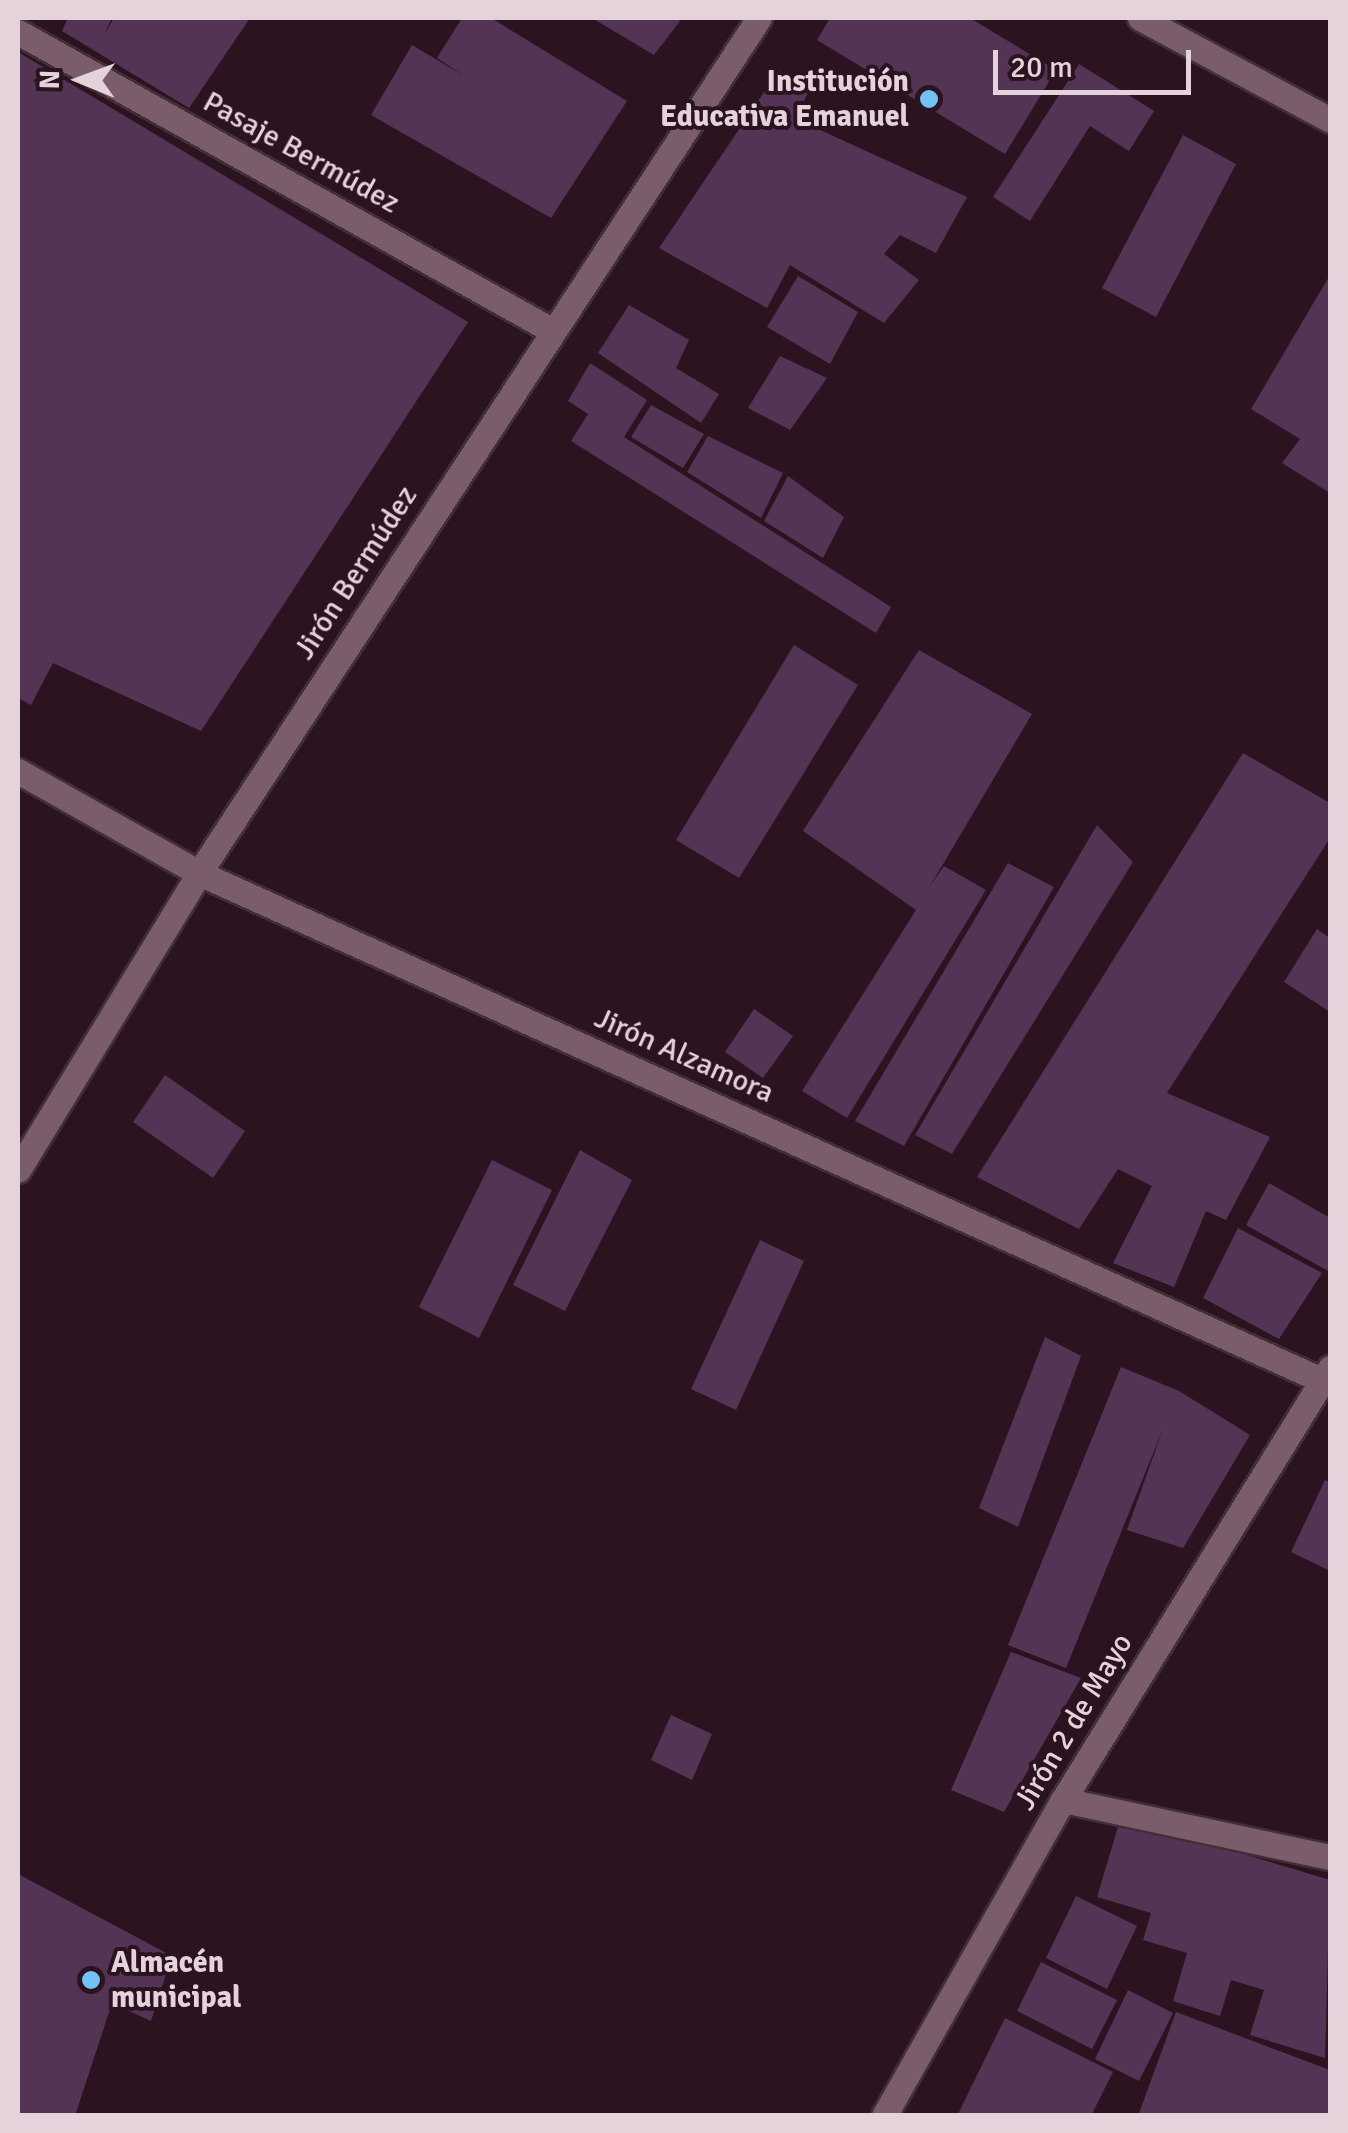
<!DOCTYPE html>
<meta charset="utf-8">
<style>
body{margin:0}
#map{position:relative;width:1348px;height:2133px;overflow:hidden;background:#2b1320;font-family:Signika,sans-serif}
div>[style]{position:absolute}
.building>*{inset:0;background:#543455}
.roads{filter:drop-shadow(2px 0 #402f37) drop-shadow(-2px 0 #402f37) drop-shadow(0 2px #402f37) drop-shadow(0 -2px #402f37)}
.minor>*{height:25px;margin:-12.5px;padding:0 12.5px;transform-origin:12.5px;border-radius:12.5px;background:#7a5c6a}
.dots>*{width:28px;height:28px;translate:-50% -50%;box-sizing:border-box;border:5px solid #2b1320;border-radius:50%}
span{translate:-50% -50%;white-space:nowrap;text-align:center;line-height:1.15;-webkit-text-stroke:8px #2b1320;paint-order:stroke}
.poi-label{font-size:30px;color:#e5d3dc;font-weight:700}
.right{translate:-100% -50%;text-align:right}
.left{translate:0 -50%;text-align:left}
.street-label{font-size:30px;color:#e5d3dc}
.frame{position:absolute;inset:0;border:20px solid #e5d3dc;pointer-events:none}
.north{position:absolute;left:30px;top:30px;width:100px;height:100px;-webkit-text-stroke:8px #2b1320;paint-order:stroke;rotate:271deg;font-size:28px;font-weight:700;line-height:40px;text-align:center;color:#e5d3dc}
.north::after{content:'';display:block;margin:auto;width:35px;height:45px;background:#e5d3dc;clip-path:polygon(50% 0,100% 100%,50% 72%,0 100%)}
.scale{position:absolute;left:993px;top:50px;width:198px;height:45px;box-sizing:border-box;border:5px solid #e5d3dc;border-top:0;padding-left:12px;font-size:30px;line-height:35px;white-space:nowrap;color:#e5d3dc;-webkit-text-stroke:8px #2b1320;paint-order:stroke}
</style>
<div id="map">
<div class="building">
<i style="clip-path:polygon(68px 18px,112px 18px,104px 35px,114px 18px,250px 18px,189px 108px,62px 31px)"></i>
<i style="clip-path:polygon(462px 18px,491px 18px,627px 101px,551px 218px,371px 115px,412px 45px,464px 76px,437px 58px)"></i>
<i style="clip-path:polygon(592px 18px,674px 18px,680px 21px,654px 55px)"></i>
<i style="clip-path:polygon(830px 18px,970px 18px,1056px 70px,1005px 154px,817px 40px)"></i>
<i style="clip-path:polygon(18px 52px,468px 322px,201px 731px,53px 663px,31px 705px,18px 698px)"></i>
<i style="clip-path:polygon(1079px 64px,1154px 111px,1129px 151px,1090px 126px,1030px 221px,993px 197px)"></i>
<i style="clip-path:polygon(779px 70px,809px 90px,796px 119px,967px 197px,936px 253px,900px 235px,884px 254px,919px 280px,884px 323px,790px 265px,767px 308px,659px 248px)"></i>
<i style="clip-path:polygon(1183px 135px,1236px 164px,1156px 317px,1102px 288px)"></i>
<i style="clip-path:polygon(1330px 275px,1330px 493px,1282px 463px,1300px 439px,1251px 409px)"></i>
<i style="clip-path:polygon(798px 276px,858px 312px,830px 364px,767px 327px)"></i>
<i style="clip-path:polygon(629px 305px,689px 340px,676px 368px,719px 394px,701px 423px,598px 353px)"></i>
<i style="clip-path:polygon(780px 356px,827px 378px,790px 430px,748px 408px)"></i>
<i style="clip-path:polygon(590px 363px,647px 400px,624px 437px,891px 607px,876px 633px,571px 441px,588px 414px,568px 401px)"></i>
<i style="clip-path:polygon(651px 405px,704px 434px,683px 468px,631px 437px)"></i>
<i style="clip-path:polygon(708px 436px,783px 473px,761px 518px,687px 472px)"></i>
<i style="clip-path:polygon(788px 476px,844px 517px,823px 558px,764px 521px)"></i>
<i style="clip-path:polygon(794px 645px,858px 685px,739px 878px,676px 840px)"></i>
<i style="clip-path:polygon(919px 650px,1032px 714px,930px 886px,944px 866px,986px 890px,847px 1118px,802px 1091px,916px 910px,803px 831px)"></i>
<i style="clip-path:polygon(1243px 753px,1330px 803px,1330px 838px,1167px 1093px,1270px 1137px,1226px 1220px,1206px 1211px,1174px 1287px,1113px 1263px,1152px 1186px,1118px 1169px,1079px 1229px,977px 1177px)"></i>
<i style="clip-path:polygon(1097px 825px,1133px 862px,952px 1154px,915px 1135px)"></i>
<i style="clip-path:polygon(1008px 863px,1054px 887px,904px 1146px,855px 1121px)"></i>
<i style="clip-path:polygon(1317px 929px,1330px 938px,1330px 1012px,1284px 982px)"></i>
<i style="clip-path:polygon(754px 1009px,793px 1036px,763px 1078px,725px 1052px)"></i>
<i style="clip-path:polygon(165px 1075px,245px 1131px,213px 1178px,133px 1122px)"></i>
<i style="clip-path:polygon(580px 1150px,632px 1180px,565px 1311px,513px 1285px)"></i>
<i style="clip-path:polygon(492px 1160px,552px 1190px,479px 1338px,419px 1307px)"></i>
<i style="clip-path:polygon(1269px 1183px,1330px 1218px,1330px 1272px,1246px 1225px)"></i>
<i style="clip-path:polygon(1238px 1228px,1322px 1273px,1279px 1339px,1203px 1298px)"></i>
<i style="clip-path:polygon(760px 1240px,804px 1261px,736px 1410px,691px 1389px)"></i>
<i style="clip-path:polygon(1045px 1337px,1081px 1356px,1018px 1527px,979px 1508px)"></i>
<i style="clip-path:polygon(1121px 1367px,1179px 1391px,1250px 1435px,1183px 1548px,1127px 1530px,1163px 1429px,1066px 1668px,1008px 1645px)"></i>
<i style="clip-path:polygon(1325px 1480px,1330px 1482px,1330px 1571px,1291px 1552px)"></i>
<i style="clip-path:polygon(1011px 1652px,1081px 1678px,1004px 1812px,951px 1790px)"></i>
<i style="clip-path:polygon(671px 1715px,712px 1734px,692px 1780px,651px 1760px)"></i>
<i style="clip-path:polygon(1121px 1817px,1330px 1880px,1325px 2058px,1250px 2035px,1264px 1990px,1231px 1980px,1220px 2016px,1173px 2001px,1187px 1953px,1143px 1940px,1151px 1913px,1097px 1897px)"></i>
<i style="clip-path:polygon(18px 1874px,172px 1956px,151px 2021px,112px 2003px,75px 2116px,18px 2116px)"></i>
<i style="clip-path:polygon(1076px 1896px,1137px 1926px,1107px 1989px,1046px 1958px)"></i>
<i style="clip-path:polygon(1041px 1962px,1117px 2000px,1092px 2049px,1017px 2011px)"></i>
<i style="clip-path:polygon(1128px 1990px,1173px 2013px,1139px 2081px,1095px 2059px)"></i>
<i style="clip-path:polygon(1176px 2012px,1330px 2070px,1330px 2116px,1138px 2116px)"></i>
<i style="clip-path:polygon(1005px 2018px,1113px 2072px,1091px 2116px,957px 2116px)"></i>
</div>
<div class="roads">
<div class="minor">
<i style="left:1140px;top:18px;width:216px;rotate:28.2deg"></i>
<i style="left:18px;top:32px;width:613px;rotate:29.2deg"></i>
<i style="left:18px;top:771px;width:208px;rotate:29.4deg"></i>
<i style="left:199px;top:873px;width:1241px;rotate:24.31deg"></i>
<i style="left:18px;top:1170px;width:348px;rotate:-58.6deg"></i>
<i style="left:199px;top:873px;width:1022px;rotate:-56.78deg"></i>
<i style="left:1063px;top:1800px;width:273px;rotate:12.1deg"></i>
<i style="left:884px;top:2116px;width:363px;rotate:-60.5deg"></i>
<i style="left:1063px;top:1800px;width:508px;rotate:-58.28deg"></i>
</div>
</div>
<div class="dots">
<i style="left:929px;top:99px;background:#73c1f6"></i>
<i style="left:91px;top:1980px;background:#73c1f6"></i>
</div>
<div class="poi-label">
<span class="right" style="left:909px;top:99px">Institución<br>Educativa Emanuel</span>
<span class="left" style="left:111px;top:1980px">Almacén<br>municipal</span>
</div>
<div class="street-label">
<span style="left:301px;top:153px;rotate:29deg">Pasaje Bermúdez</span>
<span style="left:356px;top:573px;rotate:-57deg">Jirón Bermúdez</span>
<span style="left:684px;top:1056px;rotate:24deg">Jirón Alzamora</span>
<span style="left:1074px;top:1722px;rotate:-59deg">Jirón 2 de Mayo</span>
</div>
<div class="frame"></div>
<div class="north">N</div>
<div class="scale">20 m</div>
</div>
